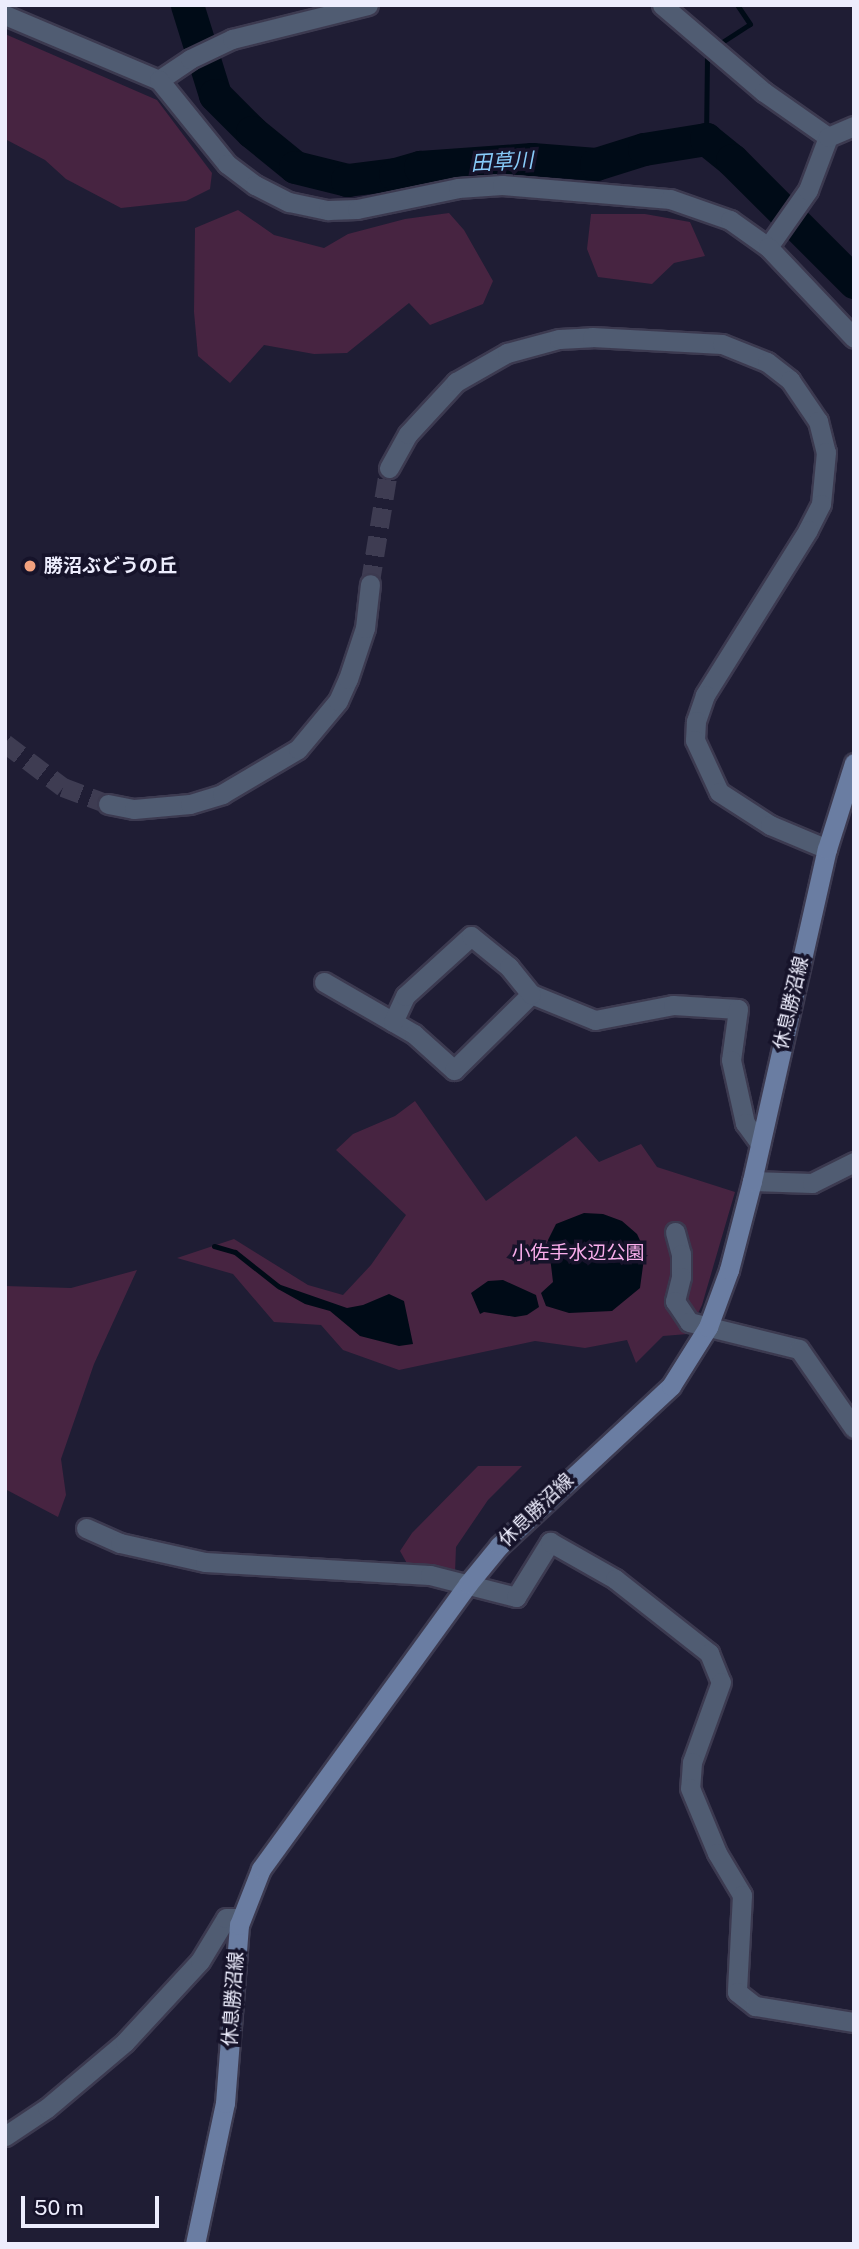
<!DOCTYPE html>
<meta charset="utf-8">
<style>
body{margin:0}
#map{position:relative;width:859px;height:2249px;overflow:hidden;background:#1f1d34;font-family:"Public Sans","Noto Sans JP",sans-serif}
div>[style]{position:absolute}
.green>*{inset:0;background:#472441}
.water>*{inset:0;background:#000b17}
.stream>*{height:5px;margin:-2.5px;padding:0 2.5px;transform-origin:2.5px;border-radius:2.5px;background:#000b17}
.river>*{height:33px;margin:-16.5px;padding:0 16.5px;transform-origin:16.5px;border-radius:16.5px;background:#000b17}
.tertiary-tunnel>*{height:19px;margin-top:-9.5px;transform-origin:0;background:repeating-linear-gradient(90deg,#3e3c52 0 19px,transparent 0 29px)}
.roads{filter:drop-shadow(2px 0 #3c3a50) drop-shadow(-2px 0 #3c3a50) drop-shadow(0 2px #3c3a50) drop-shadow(0 -2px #3c3a50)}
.minor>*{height:19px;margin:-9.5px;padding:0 9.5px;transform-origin:9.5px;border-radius:9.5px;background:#505c72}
.tertiary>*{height:19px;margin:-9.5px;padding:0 9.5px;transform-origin:9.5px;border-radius:9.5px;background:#505c72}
.secondary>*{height:19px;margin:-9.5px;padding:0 9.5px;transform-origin:9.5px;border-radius:9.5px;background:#6a7da2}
.dots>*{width:19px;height:19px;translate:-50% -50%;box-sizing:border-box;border:4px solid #16132a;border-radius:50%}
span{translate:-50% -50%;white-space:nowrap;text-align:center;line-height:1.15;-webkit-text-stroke:7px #16132a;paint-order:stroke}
.poi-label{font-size:19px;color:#ededfd;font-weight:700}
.left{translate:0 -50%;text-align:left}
.street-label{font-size:19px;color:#ededfd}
.park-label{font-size:19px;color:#faaeec}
.water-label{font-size:21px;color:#88ccfa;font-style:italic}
.frame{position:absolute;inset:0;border:7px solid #ededfd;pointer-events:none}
.scale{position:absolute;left:21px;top:2196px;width:138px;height:32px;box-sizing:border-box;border:4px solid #ededfd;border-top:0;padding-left:9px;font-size:21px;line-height:24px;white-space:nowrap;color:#ededfd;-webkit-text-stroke:5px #16132a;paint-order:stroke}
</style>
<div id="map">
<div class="green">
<i style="clip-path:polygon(5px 34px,157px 100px,212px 173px,210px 189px,186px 201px,121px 208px,66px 179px,45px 160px,5px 139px)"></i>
<i style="clip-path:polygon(238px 210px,274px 235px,324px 248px,348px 234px,405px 219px,449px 213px,464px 230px,493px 281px,483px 304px,430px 325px,409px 303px,347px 353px,314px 354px,264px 345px,230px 383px,198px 356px,194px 312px,195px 228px)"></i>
<i style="clip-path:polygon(591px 214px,645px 214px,690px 222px,705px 256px,674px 263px,652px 284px,598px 277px,587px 249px)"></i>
<i style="clip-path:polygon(415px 1101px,486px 1201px,576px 1136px,599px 1162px,641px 1144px,657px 1167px,735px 1192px,702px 1305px,688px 1334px,663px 1336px,636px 1363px,627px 1340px,585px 1348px,535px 1341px,399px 1370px,343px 1350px,321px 1325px,274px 1322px,233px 1274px,177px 1258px,234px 1239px,308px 1285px,343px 1295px,371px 1265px,406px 1215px,336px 1150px,353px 1134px,395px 1116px)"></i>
<i style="clip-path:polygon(137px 1270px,94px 1364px,61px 1459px,66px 1495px,58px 1517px,5px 1489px,5px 1286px,71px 1288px)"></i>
<i style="clip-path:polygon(478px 1466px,522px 1466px,488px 1500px,456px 1547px,455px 1573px,409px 1567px,400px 1551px,412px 1533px)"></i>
</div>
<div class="water">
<i style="clip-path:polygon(584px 1213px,603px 1214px,622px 1221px,637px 1234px,645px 1251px,640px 1288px,612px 1311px,569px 1313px,546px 1306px,541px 1293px,553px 1282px,548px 1240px,556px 1224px)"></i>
<i style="clip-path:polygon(503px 1280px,536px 1295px,539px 1307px,527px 1315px,515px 1317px,484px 1312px,480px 1314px,471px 1293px,488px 1281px)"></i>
<i style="clip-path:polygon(278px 1284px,347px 1308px,363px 1305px,389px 1294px,404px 1301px,413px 1344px,399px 1346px,360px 1336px,330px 1311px,305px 1304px,278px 1289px)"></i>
</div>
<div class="stream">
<i style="left:716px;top:46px;width:40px;rotate:-32.9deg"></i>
<i style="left:750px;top:24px;width:23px;rotate:-124deg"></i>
<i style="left:706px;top:139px;width:87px;rotate:-89.3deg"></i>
<i style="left:214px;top:1246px;width:22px;rotate:16deg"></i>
<i style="left:235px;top:1252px;width:55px;rotate:38.3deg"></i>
</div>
<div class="river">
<i style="left:187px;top:5px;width:94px;rotate:72.7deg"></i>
<i style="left:215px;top:95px;width:52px;rotate:45deg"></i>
<i style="left:252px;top:132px;width:55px;rotate:39.1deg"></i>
<i style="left:295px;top:167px;width:54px;rotate:14deg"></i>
<i style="left:347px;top:180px;width:48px;rotate:-7.1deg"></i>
<i style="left:395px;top:174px;width:26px;rotate:-16deg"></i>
<i style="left:420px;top:167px;width:112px;rotate:-4.1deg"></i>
<i style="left:532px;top:159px;width:64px;rotate:4.5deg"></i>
<i style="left:596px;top:164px;width:50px;rotate:-17.4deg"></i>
<i style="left:644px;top:149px;width:63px;rotate:-9.2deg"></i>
<i style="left:706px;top:139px;width:33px;rotate:39deg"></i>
<i style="left:732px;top:160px;width:173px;rotate:45deg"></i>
</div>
<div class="tertiary-tunnel">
<i style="left:370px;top:584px;width:118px;rotate:-80.7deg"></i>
<i style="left:5px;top:743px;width:73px;rotate:37.2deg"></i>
<i style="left:63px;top:787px;width:48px;rotate:20.7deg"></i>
</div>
<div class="roads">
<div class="minor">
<i style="left:662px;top:5px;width:134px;rotate:40.5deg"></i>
<i style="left:764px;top:92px;width:78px;rotate:35.1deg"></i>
<i style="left:159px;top:80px;width:37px;rotate:-34deg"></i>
<i style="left:190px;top:59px;width:47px;rotate:-25.5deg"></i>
<i style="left:232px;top:39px;width:140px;rotate:-14deg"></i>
<i style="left:768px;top:247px;width:70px;rotate:-54.9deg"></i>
<i style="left:808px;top:190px;width:57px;rotate:-69.3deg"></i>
<i style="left:828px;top:137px;width:28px;rotate:-23deg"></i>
<i style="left:324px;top:982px;width:104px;rotate:30deg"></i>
<i style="left:414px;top:1034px;width:54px;rotate:42deg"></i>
<i style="left:454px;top:1070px;width:108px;rotate:-44.6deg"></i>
<i style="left:531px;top:994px;width:69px;rotate:22.1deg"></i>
<i style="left:595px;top:1020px;width:79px;rotate:-10.9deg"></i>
<i style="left:673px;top:1005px;width:65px;rotate:3.5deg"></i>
<i style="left:738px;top:1009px;width:51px;rotate:97.8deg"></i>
<i style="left:731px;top:1060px;width:65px;rotate:77.5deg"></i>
<i style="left:745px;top:1123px;width:26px;rotate:54deg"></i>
<i style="left:393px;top:1022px;width:29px;rotate:-65deg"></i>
<i style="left:405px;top:996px;width:89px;rotate:-42.3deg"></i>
<i style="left:471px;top:936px;width:49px;rotate:39.2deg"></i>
<i style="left:509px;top:967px;width:35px;rotate:51deg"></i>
<i style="left:752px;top:1181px;width:60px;rotate:1.9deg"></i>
<i style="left:812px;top:1183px;width:47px;rotate:-26.6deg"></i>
<i style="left:675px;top:1232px;width:23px;rotate:75deg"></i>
<i style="left:681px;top:1254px;width:23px;rotate:90deg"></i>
<i style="left:681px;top:1277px;width:25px;rotate:104deg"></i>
<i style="left:675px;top:1301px;width:25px;rotate:56deg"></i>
<i style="left:689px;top:1322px;width:113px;rotate:13.8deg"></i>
<i style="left:799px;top:1349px;width:96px;rotate:55.2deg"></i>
<i style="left:86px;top:1528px;width:37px;rotate:24deg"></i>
<i style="left:120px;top:1543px;width:87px;rotate:12.6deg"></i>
<i style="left:205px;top:1562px;width:225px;rotate:3.3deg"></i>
<i style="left:430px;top:1575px;width:89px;rotate:14.3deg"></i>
<i style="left:516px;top:1597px;width:65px;rotate:-58.3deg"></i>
<i style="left:550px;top:1542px;width:75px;rotate:29.6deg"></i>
<i style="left:615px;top:1579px;width:120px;rotate:38.2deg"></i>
<i style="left:709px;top:1653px;width:31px;rotate:68deg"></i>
<i style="left:721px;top:1682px;width:85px;rotate:109.9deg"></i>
<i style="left:692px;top:1762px;width:26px;rotate:94deg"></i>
<i style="left:690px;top:1788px;width:70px;rotate:67.4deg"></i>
<i style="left:717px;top:1853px;width:49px;rotate:59.2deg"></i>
<i style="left:742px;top:1895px;width:97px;rotate:93deg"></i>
<i style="left:737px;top:1992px;width:23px;rotate:38deg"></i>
<i style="left:755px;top:2006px;width:100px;rotate:9.2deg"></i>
<i style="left:5px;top:2136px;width:50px;rotate:-33.7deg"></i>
<i style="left:47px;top:2108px;width:102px;rotate:-40.2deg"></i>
<i style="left:125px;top:2042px;width:110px;rotate:-47.2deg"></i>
<i style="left:200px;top:1961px;width:50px;rotate:-58.8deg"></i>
<i style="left:226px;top:1918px;width:14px"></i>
</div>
<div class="tertiary">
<i style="left:5px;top:15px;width:167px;rotate:22.9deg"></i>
<i style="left:159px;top:80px;width:108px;rotate:51deg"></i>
<i style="left:227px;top:164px;width:35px;rotate:37deg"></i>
<i style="left:255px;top:185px;width:38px;rotate:27deg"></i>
<i style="left:289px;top:202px;width:40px;rotate:12deg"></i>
<i style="left:328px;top:210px;width:29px;rotate:-2deg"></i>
<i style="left:357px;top:209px;width:103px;rotate:-11.7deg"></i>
<i style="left:458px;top:188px;width:44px;rotate:-3.9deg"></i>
<i style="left:502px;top:185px;width:169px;rotate:4.8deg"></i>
<i style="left:670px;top:199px;width:64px;rotate:19.3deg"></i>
<i style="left:730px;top:220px;width:47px;rotate:35.4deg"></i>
<i style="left:768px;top:247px;width:125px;rotate:46.6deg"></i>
<i style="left:389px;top:468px;width:39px;rotate:-61deg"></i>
<i style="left:408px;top:434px;width:71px;rotate:-47.3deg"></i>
<i style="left:456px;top:382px;width:59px;rotate:-29.6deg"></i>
<i style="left:507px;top:353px;width:54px;rotate:-15.1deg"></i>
<i style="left:559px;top:339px;width:33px;rotate:-3deg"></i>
<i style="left:592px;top:337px;width:130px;rotate:3.1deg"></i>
<i style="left:722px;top:344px;width:48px;rotate:21.8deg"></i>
<i style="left:767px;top:362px;width:29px;rotate:38deg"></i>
<i style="left:790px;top:380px;width:50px;rotate:55.7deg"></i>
<i style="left:818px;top:421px;width:32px;rotate:76deg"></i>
<i style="left:826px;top:452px;width:52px;rotate:95.5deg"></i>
<i style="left:821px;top:504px;width:29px;rotate:117deg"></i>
<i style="left:808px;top:530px;width:195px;rotate:122deg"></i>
<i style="left:705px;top:695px;width:28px;rotate:109deg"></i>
<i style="left:696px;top:721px;width:19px;rotate:93deg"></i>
<i style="left:695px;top:740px;width:57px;rotate:65.2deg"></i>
<i style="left:719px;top:792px;width:61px;rotate:32.9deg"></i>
<i style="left:770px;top:825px;width:62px;rotate:22.8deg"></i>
<i style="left:108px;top:804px;width:26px;rotate:11deg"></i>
<i style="left:134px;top:809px;width:56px;rotate:-5.1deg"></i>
<i style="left:190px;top:804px;width:34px;rotate:-17deg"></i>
<i style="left:222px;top:794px;width:88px;rotate:-30.6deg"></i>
<i style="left:298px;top:749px;width:62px;rotate:-50.2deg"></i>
<i style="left:338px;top:701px;width:24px;rotate:-66deg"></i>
<i style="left:348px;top:679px;width:54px;rotate:-71.6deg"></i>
<i style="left:365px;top:628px;width:44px;rotate:-83.5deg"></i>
</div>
<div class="secondary">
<i style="left:195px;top:2244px;width:144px;rotate:-78deg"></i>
<i style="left:225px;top:2103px;width:179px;rotate:-85.5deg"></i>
<i style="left:239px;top:1925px;width:60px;rotate:-68.6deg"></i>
<i style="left:261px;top:1869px;width:352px;rotate:-54deg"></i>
<i style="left:468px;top:1584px;width:49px;rotate:-50.8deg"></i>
<i style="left:499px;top:1546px;width:235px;rotate:-42.9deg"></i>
<i style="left:671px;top:1386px;width:70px;rotate:-57.9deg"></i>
<i style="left:708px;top:1327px;width:61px;rotate:-69.8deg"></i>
<i style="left:729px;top:1270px;width:92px;rotate:-75.5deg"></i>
<i style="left:752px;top:1181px;width:340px;rotate:-77.3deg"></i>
<i style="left:827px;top:849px;width:90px;rotate:-72.6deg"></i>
</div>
</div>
<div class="dots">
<i style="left:30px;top:566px;background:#f2a17e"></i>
</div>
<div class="poi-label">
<span class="left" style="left:44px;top:566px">勝沼ぶどうの丘</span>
</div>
<div class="street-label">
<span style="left:791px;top:1003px;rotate:-77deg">休息勝沼線</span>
<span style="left:536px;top:1510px;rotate:-44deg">休息勝沼線</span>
<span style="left:233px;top:1999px;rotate:-86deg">休息勝沼線</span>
</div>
<div class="park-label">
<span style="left:578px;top:1253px">小佐手水辺公園</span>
</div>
<div class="water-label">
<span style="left:502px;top:162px;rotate:-3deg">田草川</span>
</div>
<div class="frame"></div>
<div class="scale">50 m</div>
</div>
